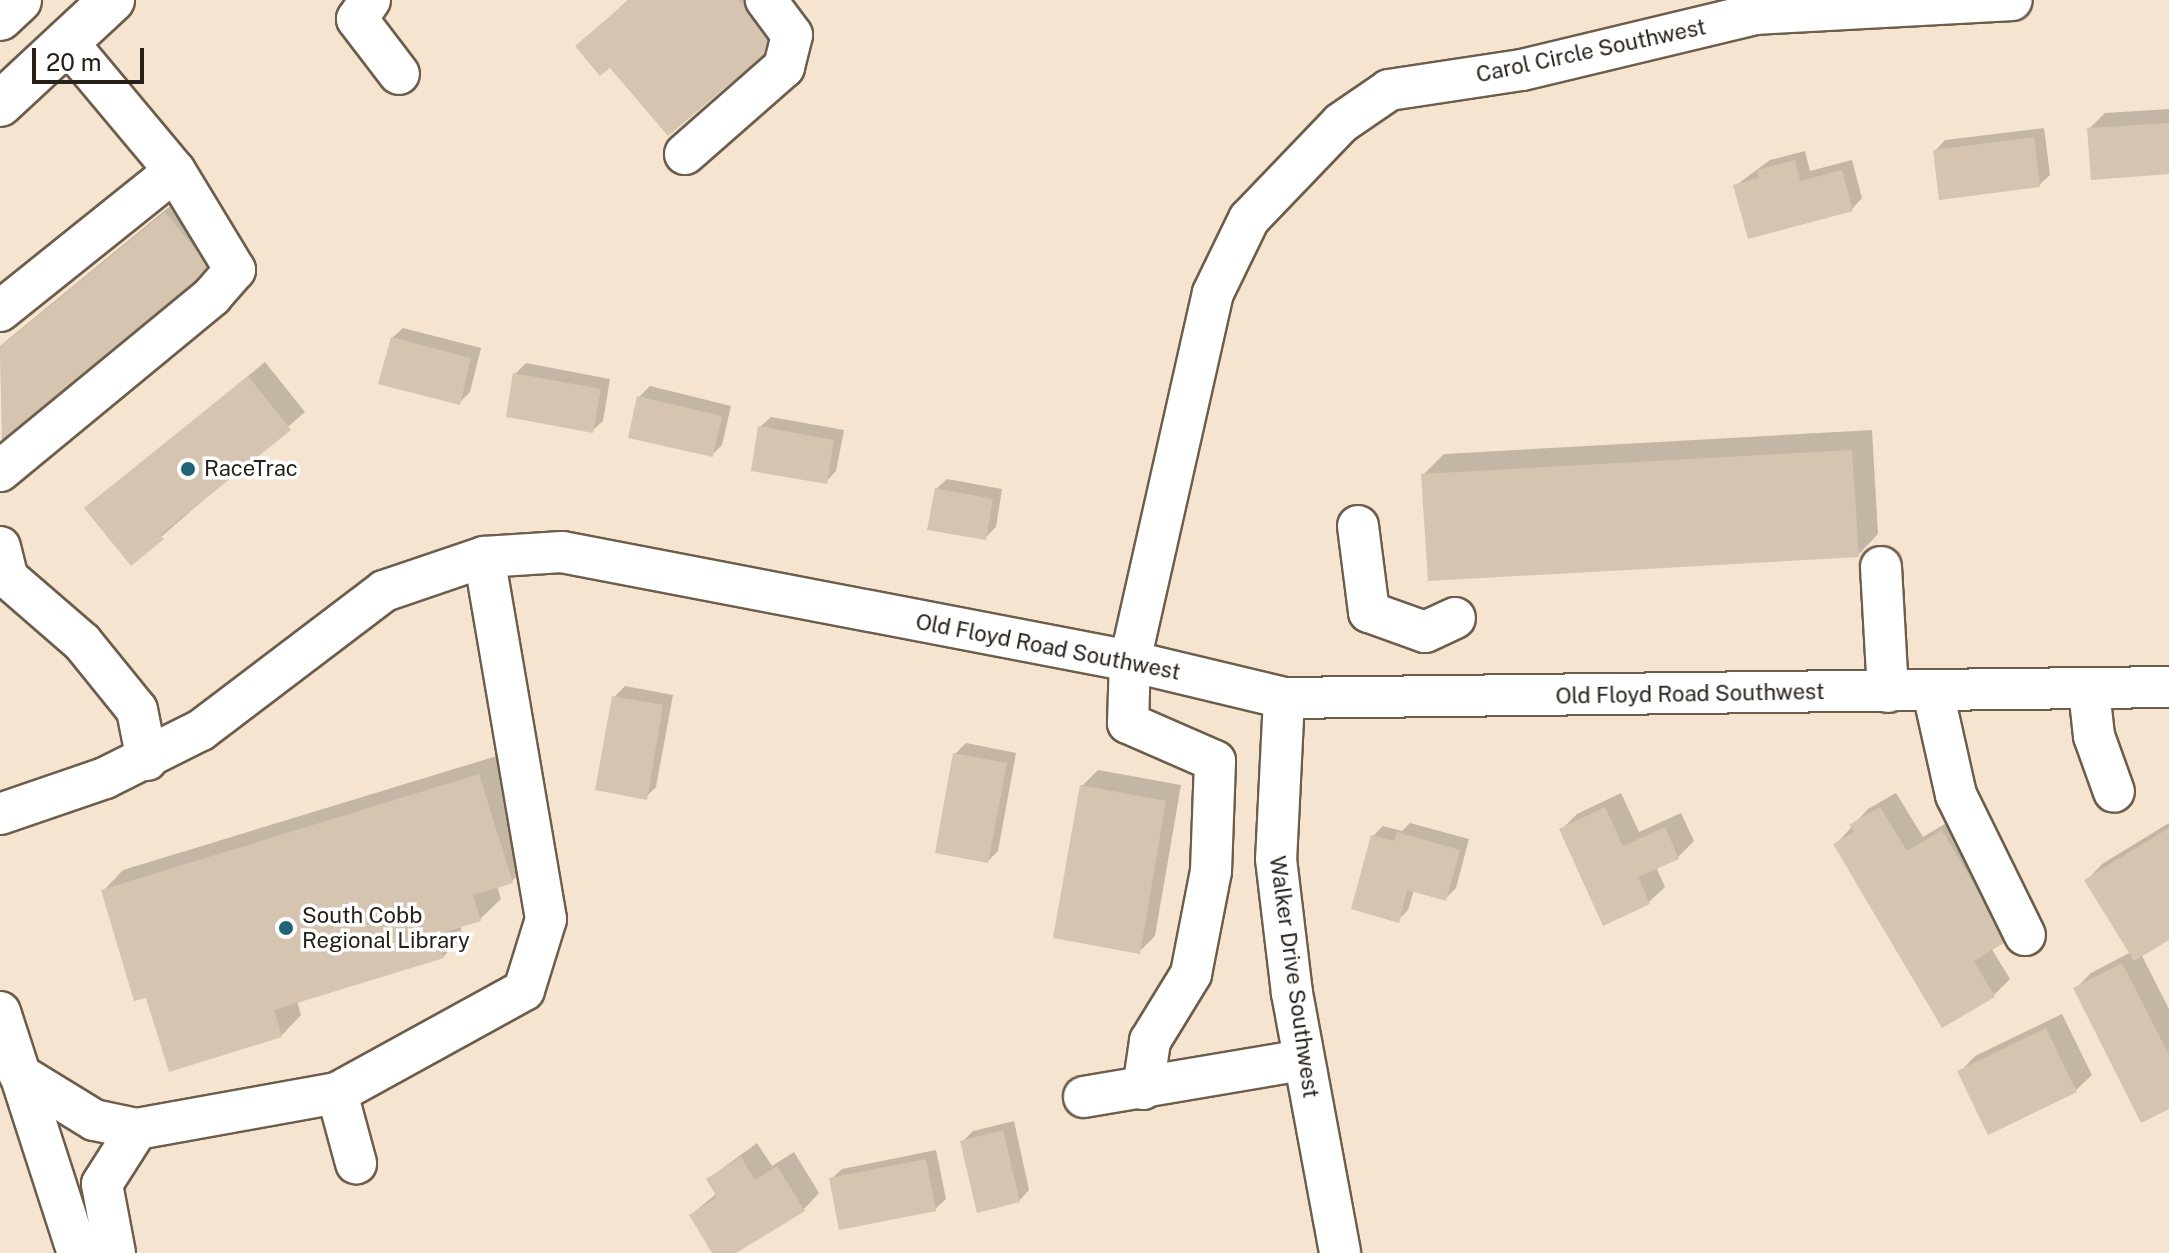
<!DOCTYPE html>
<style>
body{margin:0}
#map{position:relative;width:2169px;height:1253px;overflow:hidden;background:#f5e4cf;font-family:"Public Sans",sans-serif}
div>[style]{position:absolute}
.shadow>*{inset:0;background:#0003}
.building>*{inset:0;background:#d5c4af}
.roads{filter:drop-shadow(2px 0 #6d5e4c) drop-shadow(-2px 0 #6d5e4c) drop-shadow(0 2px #6d5e4c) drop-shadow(0 -2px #6d5e4c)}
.minor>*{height:40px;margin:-20px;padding:0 20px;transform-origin:20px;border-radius:20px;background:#fff}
.major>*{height:44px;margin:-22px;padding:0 22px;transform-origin:22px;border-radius:22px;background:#fff}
.dots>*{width:22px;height:22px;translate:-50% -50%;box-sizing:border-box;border:4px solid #fff;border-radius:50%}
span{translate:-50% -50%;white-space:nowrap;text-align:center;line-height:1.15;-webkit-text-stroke:7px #fff;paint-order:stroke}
.street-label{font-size:22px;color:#262018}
.poi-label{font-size:22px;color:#262018}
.left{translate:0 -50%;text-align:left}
.scale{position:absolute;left:32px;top:48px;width:112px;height:36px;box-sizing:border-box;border:4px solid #262018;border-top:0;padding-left:10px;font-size:24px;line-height:28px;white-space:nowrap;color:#262018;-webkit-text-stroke:6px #fff;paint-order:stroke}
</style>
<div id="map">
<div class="shadow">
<i style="clip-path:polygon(628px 0,775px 0,775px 44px,611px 65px,578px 46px)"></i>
<i style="clip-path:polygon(2169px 109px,2169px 172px,2089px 129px,2105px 113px)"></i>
<i style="clip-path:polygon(2044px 128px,2050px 175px,2039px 185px,1935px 151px,1945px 140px)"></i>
<i style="clip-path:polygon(1805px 151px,1810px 171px,1852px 160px,1862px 198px,1852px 209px,1735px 186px,1770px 160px)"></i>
<i style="clip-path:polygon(186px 193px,233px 250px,3px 442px,0 346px)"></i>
<i style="clip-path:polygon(403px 328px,481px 348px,470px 392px,459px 403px,392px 338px)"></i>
<i style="clip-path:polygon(265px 362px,305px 412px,131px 563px,87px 508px)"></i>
<i style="clip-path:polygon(526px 363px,610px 379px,603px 421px,592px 431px,515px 374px)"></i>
<i style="clip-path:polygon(650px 386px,731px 406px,722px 445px,712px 455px,639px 397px)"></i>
<i style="clip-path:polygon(771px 417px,844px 430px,836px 471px,826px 482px,760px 427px)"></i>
<i style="clip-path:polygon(1872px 430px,1878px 534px,1858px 555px,1423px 475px,1444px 454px)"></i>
<i style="clip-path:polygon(947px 479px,1002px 489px,996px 527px,985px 538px,936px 489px)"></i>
<i style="clip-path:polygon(625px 686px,673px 695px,656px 787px,646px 797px,614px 697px)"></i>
<i style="clip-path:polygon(966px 743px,1016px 753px,998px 851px,988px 861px,955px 754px)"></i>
<i style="clip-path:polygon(500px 755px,532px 860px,512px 881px,497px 886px,501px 899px,480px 919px,460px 926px,463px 936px,443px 957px,297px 1001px,301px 1015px,281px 1036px,147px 996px,103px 891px,123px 870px)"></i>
<i style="clip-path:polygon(1098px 770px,1181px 785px,1155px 936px,1139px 952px,1082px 786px)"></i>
<i style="clip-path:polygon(1621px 793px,1639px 832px,1681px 813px,1694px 841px,1678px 857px,1656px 867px,1665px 887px,1649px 902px,1561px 830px,1577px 814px)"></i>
<i style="clip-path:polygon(1896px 793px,1923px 837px,1958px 816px,2021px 924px,1991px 948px,2010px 979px,1994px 995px,1836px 844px,1868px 809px)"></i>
<i style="clip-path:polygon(1410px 823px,1469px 839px,1456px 888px,1445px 899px,1414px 890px,1408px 910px,1398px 920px,1373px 836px,1383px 826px,1402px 831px)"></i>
<i style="clip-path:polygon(2169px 823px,2169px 937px,2141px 954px,2169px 1009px,2169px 1107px,2075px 989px,2091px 973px,2131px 952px,2087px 880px,2102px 864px)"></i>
<i style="clip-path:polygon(2062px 1014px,2092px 1075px,2076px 1090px,1960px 1072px,1975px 1056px)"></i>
<i style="clip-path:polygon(1014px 1121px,1029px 1190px,1019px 1201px,963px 1141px,973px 1131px)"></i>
<i style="clip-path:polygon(757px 1143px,772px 1166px,794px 1152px,819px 1193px,804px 1209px,732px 1253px,715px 1253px,691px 1215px,717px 1193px,708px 1179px)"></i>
<i style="clip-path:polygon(936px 1150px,946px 1199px,935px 1209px,831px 1179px,842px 1169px)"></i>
</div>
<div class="building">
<i style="clip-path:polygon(629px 0,738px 0,776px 45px,668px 136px,610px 68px,600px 76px,575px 46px)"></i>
<i style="clip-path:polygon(2169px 123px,2169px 174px,2091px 180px,2087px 128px)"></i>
<i style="clip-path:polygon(2034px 137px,2040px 187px,1939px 200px,1933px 150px)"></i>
<i style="clip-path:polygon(1795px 160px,1800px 181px,1842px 170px,1853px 211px,1748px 239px,1733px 185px,1759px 178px,1757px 170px)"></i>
<i style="clip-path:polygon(165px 212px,214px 272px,2px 445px,0 347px)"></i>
<i style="clip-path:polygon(391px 337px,471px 358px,460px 405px,378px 384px)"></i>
<i style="clip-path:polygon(513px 373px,601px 389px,593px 433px,506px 417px)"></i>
<i style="clip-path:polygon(248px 376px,291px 430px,160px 535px,164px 539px,131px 566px,84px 508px)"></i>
<i style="clip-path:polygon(637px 396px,722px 416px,713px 457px,628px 438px)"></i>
<i style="clip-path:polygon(758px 426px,834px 440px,827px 484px,751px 471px)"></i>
<i style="clip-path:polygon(1852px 450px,1859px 557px,1428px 581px,1421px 474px)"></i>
<i style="clip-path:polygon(935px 488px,993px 499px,986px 540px,927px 530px)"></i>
<i style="clip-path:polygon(612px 696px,663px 705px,647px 800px,595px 790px)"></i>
<i style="clip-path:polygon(953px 753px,1007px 763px,988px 863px,935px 853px)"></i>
<i style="clip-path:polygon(479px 774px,513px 883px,473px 895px,481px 921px,436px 935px,444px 958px,274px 1010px,282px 1037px,169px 1072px,146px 998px,134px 1001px,101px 890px)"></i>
<i style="clip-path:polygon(1080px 785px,1166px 801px,1140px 954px,1053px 938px)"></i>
<i style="clip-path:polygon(1605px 807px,1623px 846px,1665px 827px,1679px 859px,1638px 877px,1650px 904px,1603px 926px,1559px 829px)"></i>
<i style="clip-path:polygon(1880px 807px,1907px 851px,1942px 830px,2007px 941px,1974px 961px,1995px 997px,1942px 1028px,1833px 844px,1854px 832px,1849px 825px)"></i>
<i style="clip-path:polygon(2169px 828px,2169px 940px,2134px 961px,2084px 880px)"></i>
<i style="clip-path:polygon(1397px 832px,1460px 850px,1446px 901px,1407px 890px,1399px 923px,1351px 909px,1371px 835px,1394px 841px)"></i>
<i style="clip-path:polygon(2122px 963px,2169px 1055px,2169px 1109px,2141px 1123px,2073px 988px)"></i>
<i style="clip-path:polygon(2046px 1028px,2077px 1092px,1988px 1135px,1957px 1071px)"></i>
<i style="clip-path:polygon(1003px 1130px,1020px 1202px,977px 1213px,960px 1141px)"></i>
<i style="clip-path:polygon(741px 1157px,755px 1180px,777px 1166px,805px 1211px,736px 1253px,712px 1253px,689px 1215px,717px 1197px,706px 1179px)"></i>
<i style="clip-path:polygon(926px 1159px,936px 1211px,839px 1230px,829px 1178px)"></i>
</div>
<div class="roads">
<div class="minor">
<i style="left:370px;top:0;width:23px;rotate:124deg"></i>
<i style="left:357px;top:19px;width:69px;rotate:52.6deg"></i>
<i style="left:685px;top:154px;width:132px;rotate:-41.3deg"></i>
<i style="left:784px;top:67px;width:33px;rotate:-76deg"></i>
<i style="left:792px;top:35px;width:44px;rotate:-126.6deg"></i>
<i style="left:0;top:311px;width:224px;rotate:-38.7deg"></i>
<i style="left:0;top:471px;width:275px;rotate:-39.5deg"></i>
<i style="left:212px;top:296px;width:35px;rotate:-49deg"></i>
<i style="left:235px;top:270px;width:116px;rotate:-121.2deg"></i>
<i style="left:175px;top:171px;width:168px;rotate:-129.9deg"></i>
<i style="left:1358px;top:526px;width:87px;rotate:82.7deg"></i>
<i style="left:1369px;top:612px;width:59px;rotate:19.7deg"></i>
<i style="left:1425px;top:632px;width:33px;rotate:-25deg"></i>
<i style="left:0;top:547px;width:32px;rotate:76deg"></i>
<i style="left:8px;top:578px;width:98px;rotate:40.9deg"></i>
<i style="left:82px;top:642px;width:87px;rotate:51deg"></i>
<i style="left:137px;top:710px;width:51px;rotate:78.7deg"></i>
<i style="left:1881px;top:567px;width:125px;rotate:86.8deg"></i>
<i style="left:2089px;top:690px;width:46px;rotate:83.8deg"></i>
<i style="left:2094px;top:736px;width:59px;rotate:70.3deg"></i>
<i style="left:1933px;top:692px;width:106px;rotate:77.4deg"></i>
<i style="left:1956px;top:795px;width:156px;rotate:63.8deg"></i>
<i style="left:1284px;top:698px;width:161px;rotate:92.8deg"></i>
<i style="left:1276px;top:859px;width:135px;rotate:83.2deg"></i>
<i style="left:1292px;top:993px;width:264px;rotate:79.5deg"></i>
<i style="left:0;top:814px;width:111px;rotate:-18.9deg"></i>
<i style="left:105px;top:778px;width:107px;rotate:-26.6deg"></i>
<i style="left:201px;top:730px;width:230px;rotate:-37.2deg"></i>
<i style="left:384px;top:591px;width:106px;rotate:-18.8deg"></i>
<i style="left:484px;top:557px;width:78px;rotate:-3.7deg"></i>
<i style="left:562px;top:552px;width:578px;rotate:10.86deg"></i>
<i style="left:1130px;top:661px;width:158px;rotate:13.5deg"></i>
<i style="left:1284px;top:698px;width:885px;rotate:-0.71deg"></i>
<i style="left:0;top:1012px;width:253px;rotate:72.1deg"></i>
<i style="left:19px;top:1074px;width:88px;rotate:31.5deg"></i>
<i style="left:94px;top:1120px;width:44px;rotate:11.8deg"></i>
<i style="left:137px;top:1129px;width:203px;rotate:-10.2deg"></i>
<i style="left:337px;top:1093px;width:73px;rotate:74.8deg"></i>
<i style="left:1143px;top:1089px;width:49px;rotate:-81.7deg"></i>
<i style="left:1150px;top:1041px;width:79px;rotate:-58.5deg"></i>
<i style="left:1191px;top:974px;width:105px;rotate:-79deg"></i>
<i style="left:1211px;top:871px;width:110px;rotate:-87.9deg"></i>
<i style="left:1215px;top:761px;width:95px;rotate:-156.4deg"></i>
<i style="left:1128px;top:723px;width:62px;rotate:-88.2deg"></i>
<i style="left:1130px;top:661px;width:377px;rotate:-77.3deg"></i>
<i style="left:1213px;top:293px;width:82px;rotate:-64.1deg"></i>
<i style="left:1249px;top:219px;width:133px;rotate:-46.2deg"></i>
<i style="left:1341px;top:123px;width:58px;rotate:-34.5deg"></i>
<i style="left:1389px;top:90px;width:134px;rotate:-8.6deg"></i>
<i style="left:1522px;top:70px;width:240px;rotate:-13.5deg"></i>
<i style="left:1755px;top:14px;width:257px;rotate:-3.1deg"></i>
<i style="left:337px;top:1093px;width:213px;rotate:-28.8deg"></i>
<i style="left:524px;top:990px;width:74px;rotate:-72.8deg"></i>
<i style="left:546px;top:919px;width:367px;rotate:-99.7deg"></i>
<i style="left:1084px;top:1097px;width:222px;rotate:-9.6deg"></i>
<i style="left:115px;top:1253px;width:70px;rotate:-100.7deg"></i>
<i style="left:102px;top:1184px;width:65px;rotate:-57.5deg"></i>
</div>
<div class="major">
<i style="left:0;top:18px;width:26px;rotate:-43deg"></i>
<i style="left:0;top:104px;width:153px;rotate:-42.9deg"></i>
</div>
</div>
<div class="dots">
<i style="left:188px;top:469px;background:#236378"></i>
<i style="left:286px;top:928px;background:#236378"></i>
</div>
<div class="street-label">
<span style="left:1591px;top:51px;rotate:-12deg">Carol Circle Southwest</span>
<span style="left:1048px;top:647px;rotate:11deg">Old Floyd Road Southwest</span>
<span style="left:1690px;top:694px;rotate:-1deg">Old Floyd Road Southwest</span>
<span style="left:1294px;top:977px;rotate:82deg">Walker Drive Southwest</span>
</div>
<div class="poi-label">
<span class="left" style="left:204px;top:469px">RaceTrac</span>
<span class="left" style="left:302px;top:928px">South Cobb<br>Regional Library</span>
</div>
<div class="scale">20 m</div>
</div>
